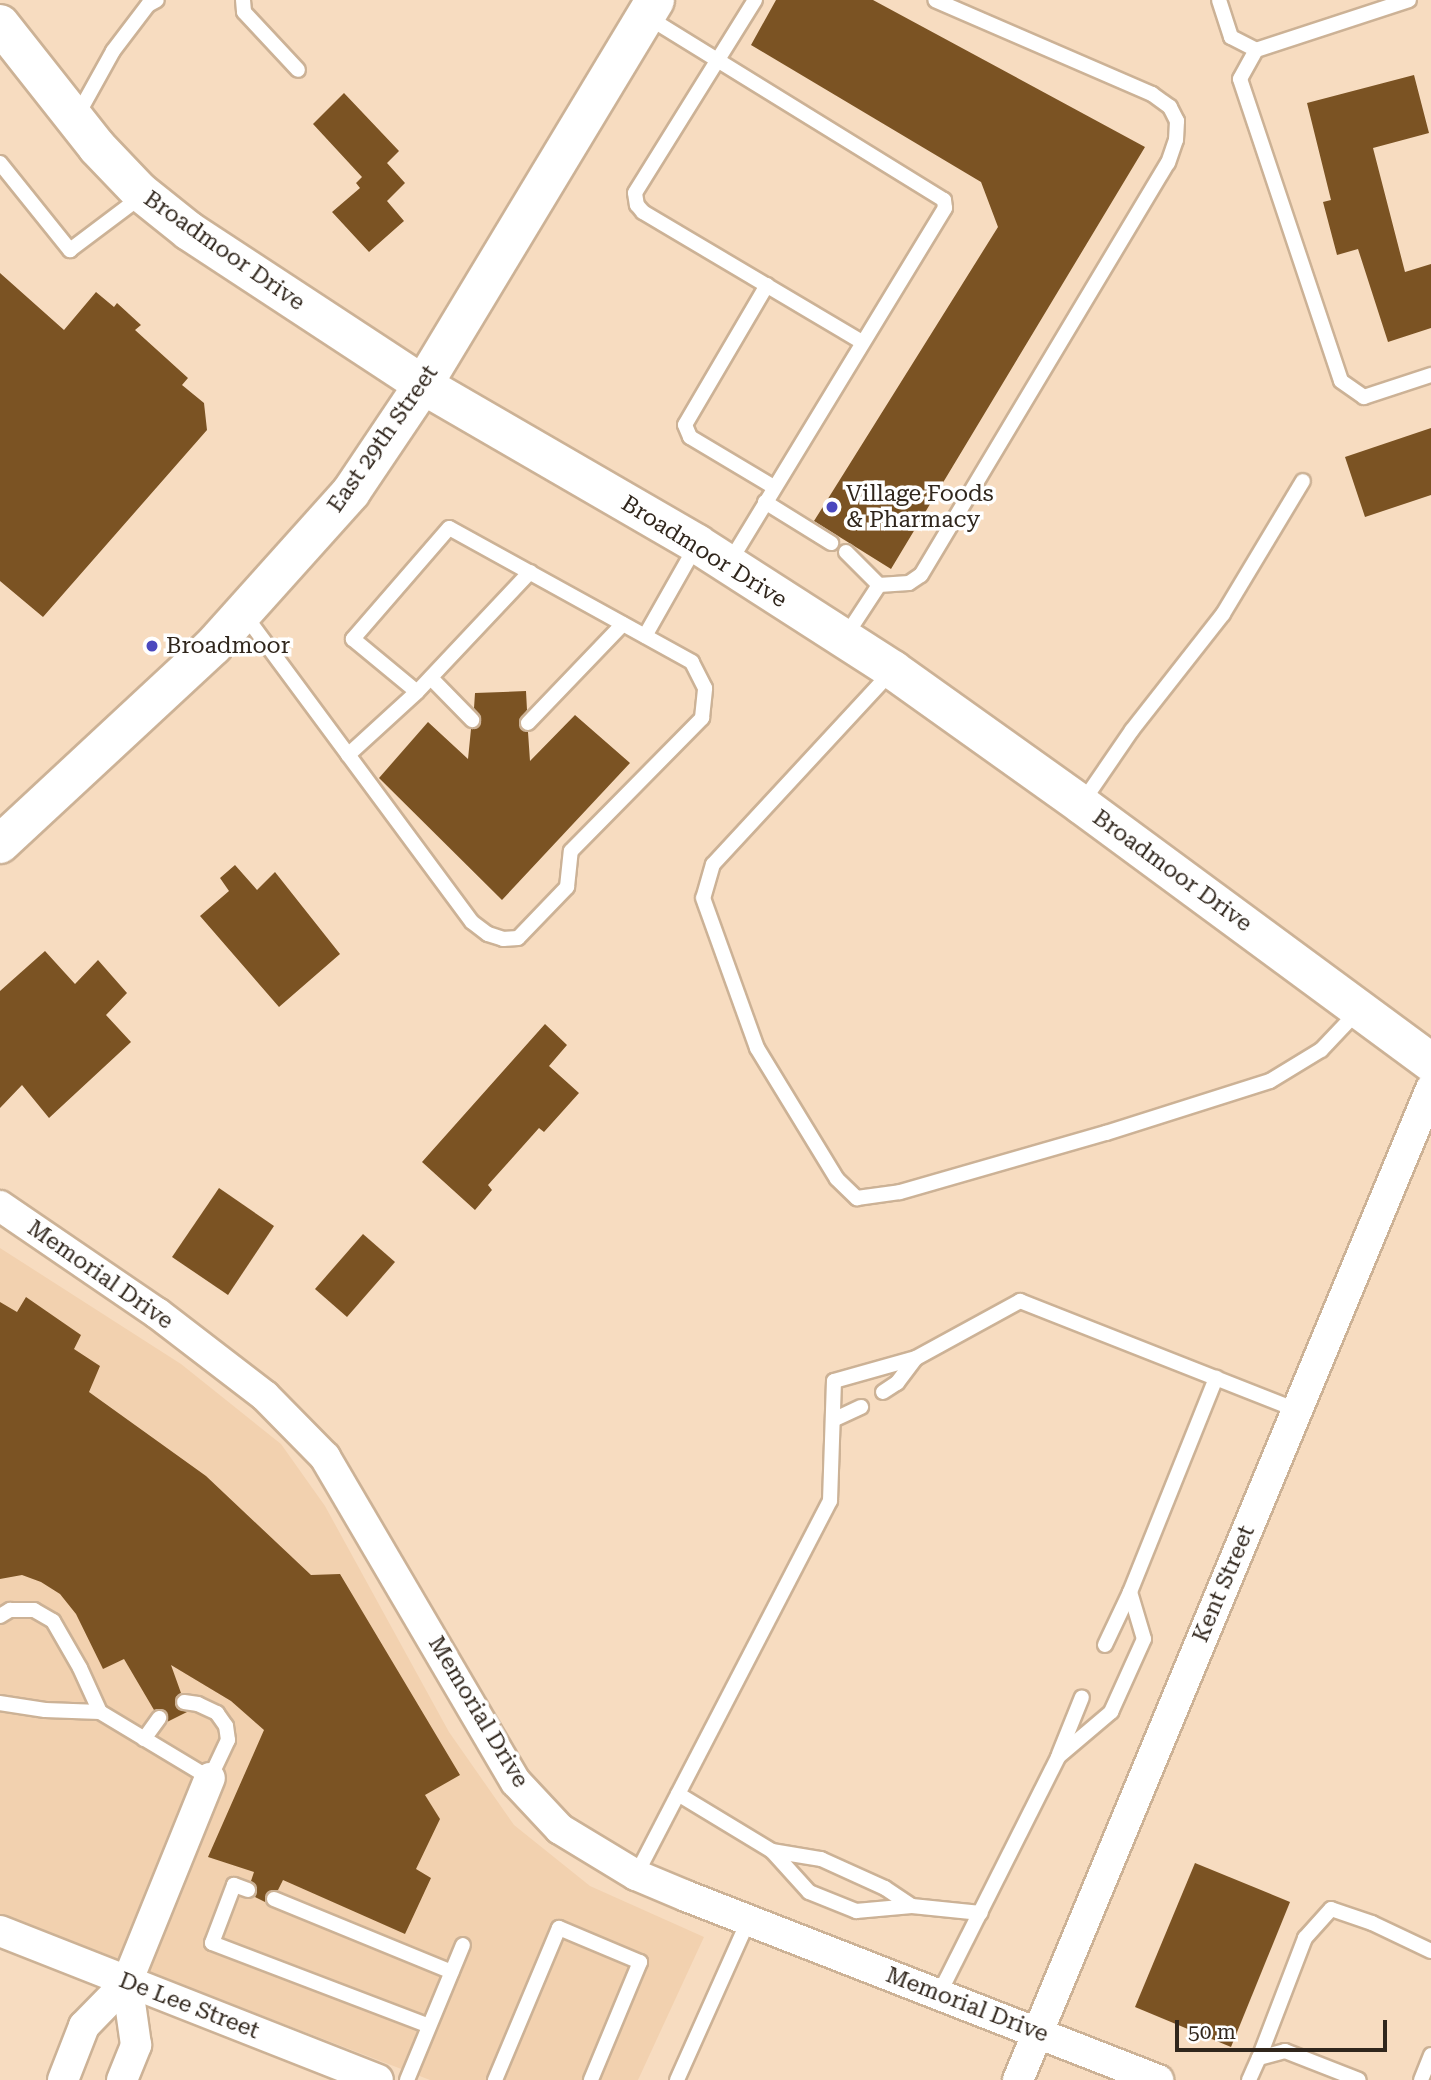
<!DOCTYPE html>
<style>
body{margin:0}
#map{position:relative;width:1431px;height:2080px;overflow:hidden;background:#f7dcc0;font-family:"Roboto Serif",serif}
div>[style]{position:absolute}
.built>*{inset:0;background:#f2d1af}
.building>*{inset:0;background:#7b5323}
.roads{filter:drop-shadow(2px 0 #ccb296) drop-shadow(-2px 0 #ccb296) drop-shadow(0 2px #ccb296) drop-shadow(0 -2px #ccb296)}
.lane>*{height:14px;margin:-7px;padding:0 7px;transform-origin:7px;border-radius:7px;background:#fff}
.street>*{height:30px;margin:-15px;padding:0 15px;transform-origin:15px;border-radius:15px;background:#fff}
.secondary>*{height:38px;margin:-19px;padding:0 19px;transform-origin:19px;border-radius:19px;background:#fff}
.dots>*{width:19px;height:19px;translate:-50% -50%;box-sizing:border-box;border:4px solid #fff;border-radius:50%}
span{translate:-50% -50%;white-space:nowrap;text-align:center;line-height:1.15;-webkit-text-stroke:7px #fff;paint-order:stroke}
.street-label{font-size:23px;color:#30261c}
.poi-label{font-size:23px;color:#30261c}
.left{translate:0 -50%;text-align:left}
.scale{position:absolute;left:1175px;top:2020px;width:212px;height:32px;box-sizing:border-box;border:4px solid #30261c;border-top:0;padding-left:9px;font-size:21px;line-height:24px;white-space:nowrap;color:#30261c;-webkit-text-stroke:5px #fff;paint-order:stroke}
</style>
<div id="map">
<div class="built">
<i style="clip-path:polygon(0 1248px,181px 1364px,281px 1444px,325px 1506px,449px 1732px,514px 1825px,590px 1886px,704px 1937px,638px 2080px,430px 2080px,0 1915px)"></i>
</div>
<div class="building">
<i style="clip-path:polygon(776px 0,873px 0,1145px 147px,891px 569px,814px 521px,998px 227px,981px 182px,751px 45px)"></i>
<i style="clip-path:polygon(1414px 75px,1429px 133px,1373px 148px,1405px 272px,1431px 264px,1431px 328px,1388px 342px,1358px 249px,1337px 255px,1323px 202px,1331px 200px,1307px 103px)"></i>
<i style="clip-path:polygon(344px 93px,399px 151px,387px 163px,405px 183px,387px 201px,404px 221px,369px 252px,332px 212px,360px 188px,356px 183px,362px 177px,313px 124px)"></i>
<i style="clip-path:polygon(0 273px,64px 330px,96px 292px,114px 307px,117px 303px,141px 325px,135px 330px,188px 378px,182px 385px,204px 403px,207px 430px,43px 617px,0 581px)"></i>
<i style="clip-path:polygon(1431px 428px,1431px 495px,1365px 517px,1345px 457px)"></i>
<i style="clip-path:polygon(526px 691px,527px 710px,519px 725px,528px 732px,530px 761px,575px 715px,630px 763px,502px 900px,379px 778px,428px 722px,468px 759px,471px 729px,478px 727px,481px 722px,474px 708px,475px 693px)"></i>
<i style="clip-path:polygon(235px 865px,257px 890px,275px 872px,340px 954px,279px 1007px,200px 916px,229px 891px,220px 878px)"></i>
<i style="clip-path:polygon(45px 951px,75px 984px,98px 960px,127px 993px,106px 1015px,131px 1042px,49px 1118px,22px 1085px,0 1108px,0 991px)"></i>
<i style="clip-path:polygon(545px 1024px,567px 1045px,549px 1066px,579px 1093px,544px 1132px,539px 1128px,488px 1185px,492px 1190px,475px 1210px,422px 1162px)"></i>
<i style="clip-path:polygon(219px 1188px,274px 1226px,228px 1295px,172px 1257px)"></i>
<i style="clip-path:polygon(363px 1234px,395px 1262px,347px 1317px,315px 1289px)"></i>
<i style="clip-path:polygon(26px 1297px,81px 1335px,74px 1349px,100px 1366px,89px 1392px,206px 1476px,311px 1575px,340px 1574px,460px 1775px,425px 1795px,440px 1819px,416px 1869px,431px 1878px,405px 1934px,283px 1880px,278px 1890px,268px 1892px,265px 1902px,255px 1897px,257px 1888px,251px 1881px,254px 1872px,208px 1857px,264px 1730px,231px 1701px,171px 1665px,181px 1693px,176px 1697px,175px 1705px,187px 1712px,167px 1722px,167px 1713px,161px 1709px,154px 1710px,124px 1659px,103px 1669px,76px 1614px,60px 1594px,41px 1582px,22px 1575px,0 1579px,0 1302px,17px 1312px)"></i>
<i style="clip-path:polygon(1195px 1863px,1290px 1902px,1231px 2047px,1135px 2007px)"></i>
</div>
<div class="roads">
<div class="lane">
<i style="left:243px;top:0;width:12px;rotate:85deg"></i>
<i style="left:244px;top:12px;width:79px;rotate:47deg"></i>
<i style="left:755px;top:0;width:227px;rotate:121.9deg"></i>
<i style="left:635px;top:193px;width:12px;rotate:81deg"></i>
<i style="left:637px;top:205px;width:9px;rotate:49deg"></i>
<i style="left:643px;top:212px;width:255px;rotate:30.7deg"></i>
<i style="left:1219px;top:0;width:39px;rotate:72deg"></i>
<i style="left:1231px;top:37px;width:28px;rotate:27deg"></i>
<i style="left:1409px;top:0;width:161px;rotate:161.9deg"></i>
<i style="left:1256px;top:50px;width:33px;rotate:119deg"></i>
<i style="left:1240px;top:79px;width:318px;rotate:71.5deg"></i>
<i style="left:1341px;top:381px;width:28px;rotate:35deg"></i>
<i style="left:1364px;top:397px;width:71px;rotate:-18.2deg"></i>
<i style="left:646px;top:16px;width:350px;rotate:31.7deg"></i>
<i style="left:944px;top:200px;width:8px;rotate:83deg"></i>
<i style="left:945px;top:208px;width:416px;rotate:121.3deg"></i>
<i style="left:77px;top:116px;width:74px;rotate:-61deg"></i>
<i style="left:113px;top:51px;width:58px;rotate:-52.7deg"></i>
<i style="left:148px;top:5px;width:10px;rotate:-29deg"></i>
<i style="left:0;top:163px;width:112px;rotate:51.2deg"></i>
<i style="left:70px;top:250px;width:90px;rotate:-36.9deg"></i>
<i style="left:767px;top:285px;width:162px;rotate:120.4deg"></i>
<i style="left:685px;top:425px;width:13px;rotate:67deg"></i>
<i style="left:690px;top:437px;width:98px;rotate:30.8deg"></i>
<i style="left:765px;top:502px;width:78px;rotate:31.8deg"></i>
<i style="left:846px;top:552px;width:47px;rotate:45deg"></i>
<i style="left:244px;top:614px;width:383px;rotate:53.5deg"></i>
<i style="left:472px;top:922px;width:20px;rotate:37deg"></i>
<i style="left:488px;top:934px;width:16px;rotate:18deg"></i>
<i style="left:503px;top:939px;width:15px;rotate:-4deg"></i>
<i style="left:518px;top:938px;width:71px;rotate:-46.1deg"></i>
<i style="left:567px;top:887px;width:36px;rotate:-84deg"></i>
<i style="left:571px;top:851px;width:187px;rotate:-45.4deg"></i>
<i style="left:702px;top:718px;width:30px;rotate:-84deg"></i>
<i style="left:705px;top:688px;width:29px;rotate:-117deg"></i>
<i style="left:692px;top:662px;width:277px;rotate:-151.1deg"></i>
<i style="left:449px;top:528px;width:147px;rotate:130.9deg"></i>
<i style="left:353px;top:639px;width:83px;rotate:39.6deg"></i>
<i style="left:645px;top:636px;width:103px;rotate:-60.5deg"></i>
<i style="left:845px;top:637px;width:62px;rotate:-56.8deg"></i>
<i style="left:879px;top:585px;width:30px;rotate:-4deg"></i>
<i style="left:909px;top:583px;width:14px;rotate:-34deg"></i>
<i style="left:921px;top:575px;width:480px;rotate:-59.1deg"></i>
<i style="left:1168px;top:163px;width:24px;rotate:-71deg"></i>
<i style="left:1176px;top:140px;width:19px;rotate:-87deg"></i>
<i style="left:1177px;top:121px;width:16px;rotate:-117deg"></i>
<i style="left:1170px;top:107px;width:22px;rotate:-144deg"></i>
<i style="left:1152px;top:94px;width:236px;rotate:-156.6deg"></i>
<i style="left:892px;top:671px;width:263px;rotate:132.8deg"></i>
<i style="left:713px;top:864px;width:35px;rotate:106deg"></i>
<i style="left:703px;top:898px;width:159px;rotate:70.2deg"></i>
<i style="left:757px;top:1048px;width:153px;rotate:58.6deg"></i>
<i style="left:837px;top:1179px;width:28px;rotate:44deg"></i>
<i style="left:857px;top:1198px;width:43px;rotate:-7.9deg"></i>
<i style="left:900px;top:1192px;width:214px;rotate:-16deg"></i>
<i style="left:1106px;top:1133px;width:172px;rotate:-17.6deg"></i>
<i style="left:1270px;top:1081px;width:60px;rotate:-31.3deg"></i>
<i style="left:1321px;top:1050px;width:55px;rotate:-46.5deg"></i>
<i style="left:431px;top:678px;width:59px;rotate:45.7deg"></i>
<i style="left:528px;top:723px;width:137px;rotate:-46.2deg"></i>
<i style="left:348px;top:755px;width:93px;rotate:-42.4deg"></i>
<i style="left:417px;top:692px;width:165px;rotate:-46.7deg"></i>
<i style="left:1082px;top:803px;width:88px;rotate:-55.6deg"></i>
<i style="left:1132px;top:730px;width:147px;rotate:-51.9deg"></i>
<i style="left:1223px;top:614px;width:155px;rotate:-59deg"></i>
<i style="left:883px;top:1392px;width:17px;rotate:-33deg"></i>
<i style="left:897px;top:1383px;width:31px;rotate:-53deg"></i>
<i style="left:833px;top:1420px;width:31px;rotate:-25deg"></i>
<i style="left:0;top:1616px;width:12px;rotate:-31deg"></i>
<i style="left:10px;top:1610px;width:24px"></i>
<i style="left:34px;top:1610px;width:22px;rotate:30deg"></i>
<i style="left:53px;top:1621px;width:54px;rotate:60.1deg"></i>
<i style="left:80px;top:1668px;width:48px;rotate:65.6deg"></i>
<i style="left:100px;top:1712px;width:55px;rotate:-177.9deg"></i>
<i style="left:45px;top:1710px;width:46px;rotate:-171.2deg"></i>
<i style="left:1105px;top:1645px;width:59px;rotate:-64.7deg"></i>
<i style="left:100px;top:1712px;width:128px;rotate:31deg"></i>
<i style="left:210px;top:1778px;width:42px;rotate:-64.7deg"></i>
<i style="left:228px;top:1740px;width:14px;rotate:-98deg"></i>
<i style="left:226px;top:1726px;width:16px;rotate:-125deg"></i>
<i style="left:217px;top:1713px;width:21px;rotate:-155deg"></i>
<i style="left:198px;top:1704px;width:14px;rotate:-172deg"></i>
<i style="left:144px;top:1739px;width:26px;rotate:-54deg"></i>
<i style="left:1059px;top:1754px;width:61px;rotate:-68deg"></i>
<i style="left:678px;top:1794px;width:110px;rotate:31.2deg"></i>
<i style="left:772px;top:1851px;width:55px;rotate:47.9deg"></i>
<i style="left:809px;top:1892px;width:51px;rotate:22deg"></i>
<i style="left:856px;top:1911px;width:56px;rotate:-5.1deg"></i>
<i style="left:912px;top:1906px;width:69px;rotate:5.8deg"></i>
<i style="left:772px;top:1851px;width:50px;rotate:9.3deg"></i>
<i style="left:821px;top:1859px;width:70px;rotate:24.4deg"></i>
<i style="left:885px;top:1888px;width:32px;rotate:34deg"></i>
<i style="left:636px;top:1875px;width:421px;rotate:-62.6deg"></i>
<i style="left:830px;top:1501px;width:120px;rotate:-88.1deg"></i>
<i style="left:834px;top:1381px;width:85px;rotate:-15.7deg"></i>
<i style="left:916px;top:1358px;width:119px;rotate:-28.7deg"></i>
<i style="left:1020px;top:1301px;width:298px;rotate:21.5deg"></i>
<i style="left:248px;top:1890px;width:15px;rotate:-160deg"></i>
<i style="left:234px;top:1885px;width:62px;rotate:110.8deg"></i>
<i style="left:212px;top:1943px;width:232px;rotate:20.9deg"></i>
<i style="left:274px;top:1899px;width:192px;rotate:22.3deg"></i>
<i style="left:939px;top:1994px;width:265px;rotate:-63.3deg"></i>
<i style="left:1058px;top:1757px;width:70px;rotate:-40.3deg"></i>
<i style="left:1111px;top:1712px;width:80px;rotate:-65.7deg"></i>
<i style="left:1144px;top:1639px;width:49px;rotate:-106.6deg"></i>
<i style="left:1130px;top:1592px;width:231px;rotate:-68.1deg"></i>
<i style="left:1259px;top:2058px;width:129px;rotate:-69deg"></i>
<i style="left:1305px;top:1938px;width:39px;rotate:-48deg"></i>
<i style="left:1331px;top:1909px;width:43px;rotate:18.9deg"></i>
<i style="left:1372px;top:1923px;width:65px;rotate:25.4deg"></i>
<i style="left:407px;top:2080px;width:146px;rotate:-67.5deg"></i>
<i style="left:495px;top:2080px;width:165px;rotate:-67.2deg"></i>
<i style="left:559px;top:1928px;width:88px;rotate:22.8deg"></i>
<i style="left:640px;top:1962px;width:128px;rotate:112.6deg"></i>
<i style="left:677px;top:2080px;width:174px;rotate:-65.9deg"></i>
<i style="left:1249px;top:2080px;width:24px;rotate:-66deg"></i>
<i style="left:1259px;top:2058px;width:27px;rotate:-15deg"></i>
<i style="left:1285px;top:2051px;width:79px;rotate:21.4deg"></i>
<i style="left:1421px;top:2080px;width:27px;rotate:-68deg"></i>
</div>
<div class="street">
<i style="left:0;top:1206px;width:190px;rotate:34.3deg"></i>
<i style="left:157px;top:1313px;width:136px;rotate:37.5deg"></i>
<i style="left:265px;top:1396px;width:86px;rotate:45.5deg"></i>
<i style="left:325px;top:1457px;width:377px;rotate:59.6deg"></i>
<i style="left:516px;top:1782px;width:64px;rotate:46.9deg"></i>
<i style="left:560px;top:1829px;width:89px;rotate:31.2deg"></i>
<i style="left:636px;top:1875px;width:54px;rotate:22.8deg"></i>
<i style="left:686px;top:1896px;width:507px;rotate:21.3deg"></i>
<i style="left:0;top:1931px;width:406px;rotate:21.5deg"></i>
<i style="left:63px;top:2080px;width:58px;rotate:-68.7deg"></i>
<i style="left:84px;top:2026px;width:62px;rotate:-45.7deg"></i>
<i style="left:127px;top:1982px;width:220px;rotate:-67.9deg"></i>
<i style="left:122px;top:2080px;width:38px;rotate:-68deg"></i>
<i style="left:136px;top:2045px;width:64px;rotate:-98.1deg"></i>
<i style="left:1018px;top:2080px;width:1074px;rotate:-67.38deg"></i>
</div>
<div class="secondary">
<i style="left:0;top:24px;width:157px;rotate:51.7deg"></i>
<i style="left:97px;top:147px;width:61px;rotate:46.3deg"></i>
<i style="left:139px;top:191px;width:64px;rotate:38.7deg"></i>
<i style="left:189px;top:231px;width:280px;rotate:33.3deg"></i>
<i style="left:423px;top:385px;width:317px;rotate:30.1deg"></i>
<i style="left:697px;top:544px;width:233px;rotate:32.7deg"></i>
<i style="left:893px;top:670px;width:232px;rotate:35.5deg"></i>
<i style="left:1082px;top:805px;width:433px;rotate:36.4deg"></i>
<i style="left:0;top:844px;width:291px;rotate:-42.9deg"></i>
<i style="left:213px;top:646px;width:207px;rotate:-48.1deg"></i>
<i style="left:351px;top:492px;width:129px;rotate:-56.1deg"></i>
<i style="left:423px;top:385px;width:449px;rotate:-58.9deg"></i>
</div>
</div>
<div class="dots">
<i style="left:832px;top:507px;background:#4b48be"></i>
<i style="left:152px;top:646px;background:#4b48be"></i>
</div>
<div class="street-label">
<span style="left:224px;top:251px;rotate:35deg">Broadmoor Drive</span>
<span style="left:383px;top:439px;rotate:-55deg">East 29th Street</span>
<span style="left:704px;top:552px;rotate:32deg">Broadmoor Drive</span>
<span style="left:1172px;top:871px;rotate:36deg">Broadmoor Drive</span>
<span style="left:100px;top:1275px;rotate:35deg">Memorial Drive</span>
<span style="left:1224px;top:1584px;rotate:-67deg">Kent Street</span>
<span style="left:478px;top:1712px;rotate:59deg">Memorial Drive</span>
<span style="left:967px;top:2005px;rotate:21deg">Memorial Drive</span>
<span style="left:189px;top:2006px;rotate:21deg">De Lee Street</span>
</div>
<div class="poi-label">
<span class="left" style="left:846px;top:507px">Village Foods<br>&amp; Pharmacy</span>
<span class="left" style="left:166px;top:646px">Broadmoor</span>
</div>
<div class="scale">50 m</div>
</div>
